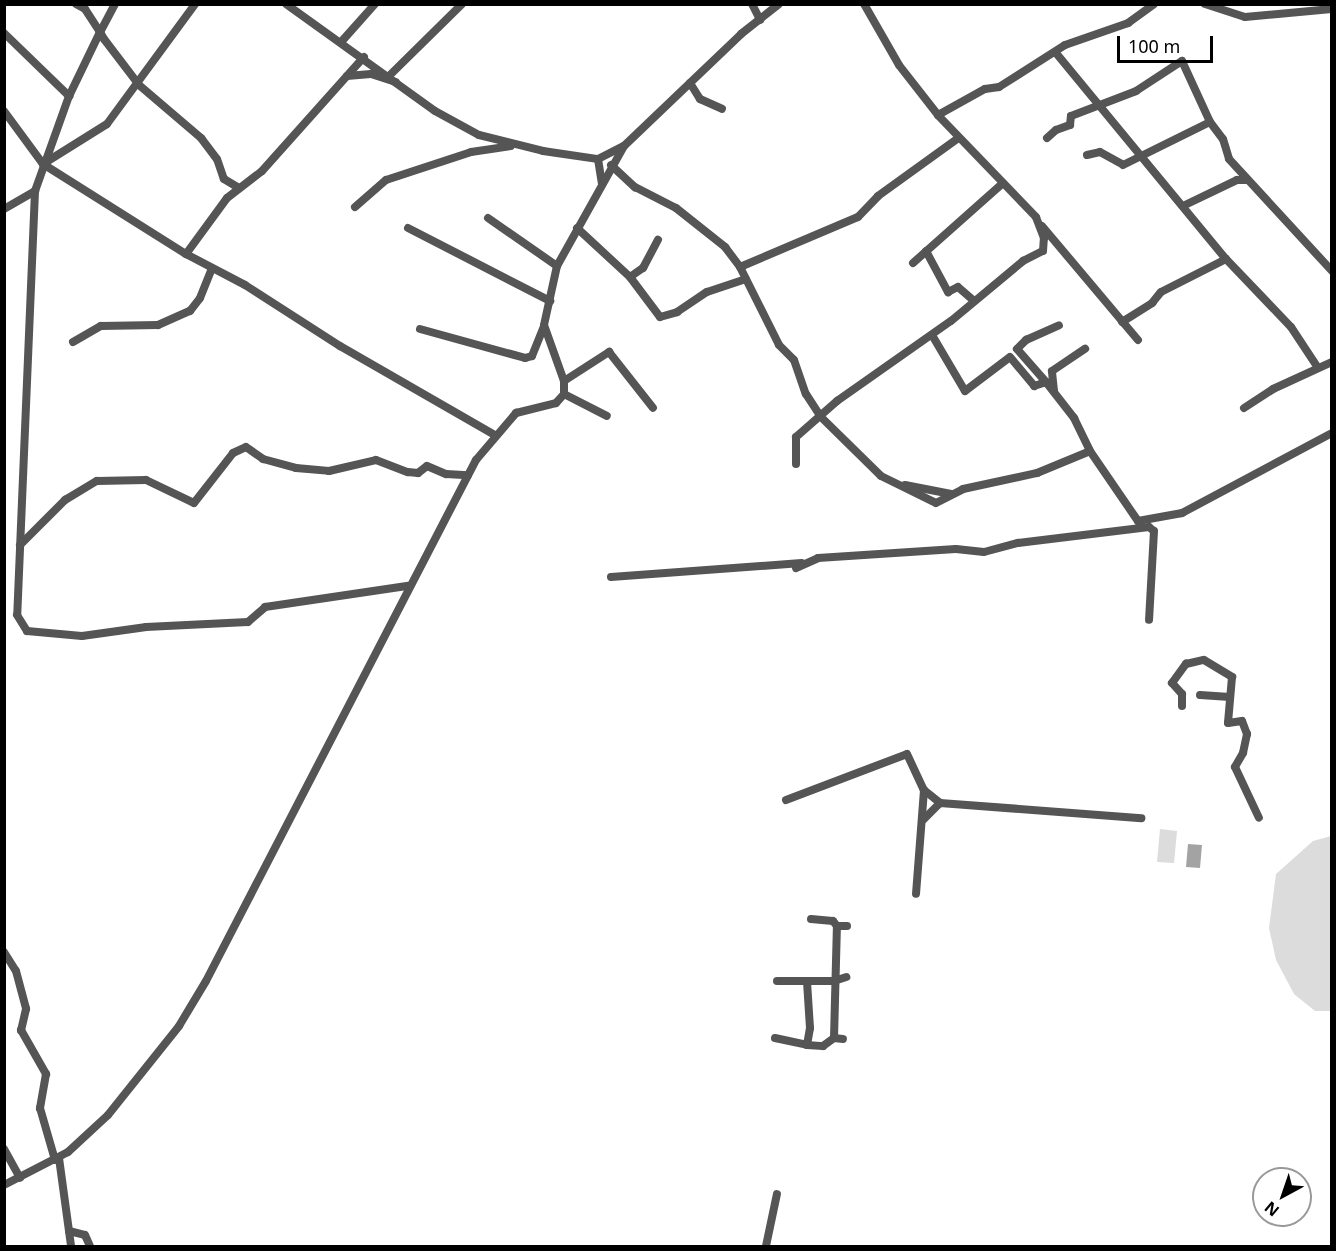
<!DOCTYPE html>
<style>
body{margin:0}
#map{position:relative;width:1336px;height:1251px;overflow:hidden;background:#fff;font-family:"Noto Sans",sans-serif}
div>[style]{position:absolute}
.green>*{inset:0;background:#dcdcdc}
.water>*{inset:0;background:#a3a3a3}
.street>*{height:8px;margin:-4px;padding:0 4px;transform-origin:4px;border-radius:4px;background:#555}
span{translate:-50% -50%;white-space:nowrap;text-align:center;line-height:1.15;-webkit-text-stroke:5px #fff;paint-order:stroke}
.frame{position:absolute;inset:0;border:6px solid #000;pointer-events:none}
.north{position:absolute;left:1252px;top:1167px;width:60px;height:60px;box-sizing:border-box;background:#fff;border:2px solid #999;border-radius:50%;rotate:220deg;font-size:16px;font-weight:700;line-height:24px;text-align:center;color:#000}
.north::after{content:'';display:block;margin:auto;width:21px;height:27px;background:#000;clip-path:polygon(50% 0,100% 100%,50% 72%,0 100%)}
.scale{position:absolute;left:1117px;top:36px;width:96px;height:27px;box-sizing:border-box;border:3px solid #000;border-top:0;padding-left:8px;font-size:18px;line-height:21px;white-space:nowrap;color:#000;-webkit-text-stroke:4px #fff;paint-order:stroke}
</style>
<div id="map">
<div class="green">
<i style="clip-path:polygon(1160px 829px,1177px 831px,1174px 863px,1157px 862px)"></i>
<i style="clip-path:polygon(1331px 836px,1331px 1011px,1315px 1011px,1294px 994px,1276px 960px,1269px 928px,1276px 874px,1313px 841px)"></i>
</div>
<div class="water">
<i style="clip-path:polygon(1188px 844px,1202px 845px,1200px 868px,1186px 867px)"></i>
</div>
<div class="street">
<i style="left:76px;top:4px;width:10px;rotate:29deg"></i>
<i style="left:85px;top:9px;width:27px;rotate:57deg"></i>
<i style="left:100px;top:32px;width:71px;rotate:115.8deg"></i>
<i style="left:69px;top:96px;width:101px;rotate:109.7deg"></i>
<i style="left:35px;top:191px;width:424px;rotate:92.4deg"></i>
<i style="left:17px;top:615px;width:19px;rotate:58deg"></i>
<i style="left:27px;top:631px;width:55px;rotate:5.2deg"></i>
<i style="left:82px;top:636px;width:65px;rotate:-8deg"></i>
<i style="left:146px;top:627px;width:102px;rotate:-2.8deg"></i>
<i style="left:248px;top:622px;width:23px;rotate:-41deg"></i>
<i style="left:265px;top:607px;width:145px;rotate:-8.4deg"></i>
<i style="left:115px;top:4px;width:32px;rotate:118deg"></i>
<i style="left:100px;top:32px;width:8px;rotate:60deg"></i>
<i style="left:104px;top:39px;width:58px;rotate:52.7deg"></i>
<i style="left:139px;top:85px;width:82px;rotate:40.5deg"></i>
<i style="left:201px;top:138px;width:26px;rotate:53deg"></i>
<i style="left:217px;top:159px;width:21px;rotate:71deg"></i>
<i style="left:224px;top:179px;width:17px;rotate:31deg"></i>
<i style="left:286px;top:4px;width:183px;rotate:35.7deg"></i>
<i style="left:435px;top:111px;width:50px;rotate:28.6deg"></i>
<i style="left:479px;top:135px;width:66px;rotate:14deg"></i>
<i style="left:543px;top:151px;width:56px;rotate:8.3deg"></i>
<i style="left:598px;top:159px;width:29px;rotate:-27deg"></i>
<i style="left:624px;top:146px;width:162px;rotate:-43.7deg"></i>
<i style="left:741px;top:34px;width:48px;rotate:-38.3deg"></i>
<i style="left:752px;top:4px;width:18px;rotate:63deg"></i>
<i style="left:1205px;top:4px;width:42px;rotate:18deg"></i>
<i style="left:1245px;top:17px;width:87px;rotate:-5.3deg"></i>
<i style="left:4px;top:33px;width:91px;rotate:44.1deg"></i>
<i style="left:342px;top:41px;width:50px;rotate:-48.3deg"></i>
<i style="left:1056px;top:53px;width:267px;rotate:50.5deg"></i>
<i style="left:1226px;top:259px;width:94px;rotate:46.3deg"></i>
<i style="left:1291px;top:327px;width:49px;rotate:56.6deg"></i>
<i style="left:390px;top:75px;width:101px;rotate:-44.6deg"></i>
<i style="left:347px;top:76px;width:24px;rotate:-5deg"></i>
<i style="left:371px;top:74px;width:26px;rotate:18deg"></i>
<i style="left:690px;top:83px;width:19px;rotate:58deg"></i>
<i style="left:700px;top:99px;width:24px;rotate:24deg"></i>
<i style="left:4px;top:111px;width:66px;rotate:53.7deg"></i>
<i style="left:43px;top:164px;width:169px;rotate:32.2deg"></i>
<i style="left:186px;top:254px;width:67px;rotate:27.7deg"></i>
<i style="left:245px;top:285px;width:113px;rotate:32.7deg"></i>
<i style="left:340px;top:346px;width:179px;rotate:29.9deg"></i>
<i style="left:938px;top:115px;width:54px;rotate:-29deg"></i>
<i style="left:985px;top:89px;width:14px;rotate:-8deg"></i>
<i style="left:999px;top:87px;width:78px;rotate:-32.5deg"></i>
<i style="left:1065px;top:45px;width:67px;rotate:-19.2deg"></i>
<i style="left:1128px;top:23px;width:32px;rotate:-36deg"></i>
<i style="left:1047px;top:138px;width:12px;rotate:-42deg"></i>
<i style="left:1056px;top:130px;width:15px;rotate:-20deg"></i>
<i style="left:1070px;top:125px;width:9px;rotate:-84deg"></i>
<i style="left:1071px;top:116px;width:70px;rotate:-21deg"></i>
<i style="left:1136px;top:91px;width:55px;rotate:-33.1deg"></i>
<i style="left:1182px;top:61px;width:67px;rotate:65.3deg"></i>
<i style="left:1210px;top:122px;width:21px;rotate:53deg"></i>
<i style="left:1223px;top:139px;width:21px;rotate:73deg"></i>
<i style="left:1229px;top:159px;width:152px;rotate:47.4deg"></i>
<i style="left:1087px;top:155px;width:13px;rotate:-13deg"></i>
<i style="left:1100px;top:152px;width:26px;rotate:29deg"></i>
<i style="left:1123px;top:165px;width:97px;rotate:-26.3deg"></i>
<i style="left:598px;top:159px;width:24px;rotate:81deg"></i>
<i style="left:43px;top:164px;width:75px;rotate:-32deg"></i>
<i style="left:107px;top:124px;width:149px;rotate:-53.7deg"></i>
<i style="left:611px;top:165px;width:33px;rotate:43deg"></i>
<i style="left:635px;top:187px;width:46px;rotate:27.1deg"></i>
<i style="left:676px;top:208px;width:63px;rotate:38.5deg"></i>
<i style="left:725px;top:247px;width:25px;rotate:53deg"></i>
<i style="left:740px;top:267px;width:87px;rotate:63.4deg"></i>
<i style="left:779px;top:345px;width:21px;rotate:45deg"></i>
<i style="left:794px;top:360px;width:36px;rotate:71deg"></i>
<i style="left:806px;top:394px;width:27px;rotate:57deg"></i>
<i style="left:821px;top:417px;width:84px;rotate:44.5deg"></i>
<i style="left:881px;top:476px;width:61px;rotate:26.1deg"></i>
<i style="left:936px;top:503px;width:30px;rotate:-27deg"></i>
<i style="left:963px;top:489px;width:76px;rotate:-12.2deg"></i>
<i style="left:1037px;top:473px;width:57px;rotate:-22.5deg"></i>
<i style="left:1185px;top:205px;width:58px;rotate:-25.7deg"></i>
<i style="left:1237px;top:180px;width:9px"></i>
<i style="left:355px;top:207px;width:41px;rotate:-41.1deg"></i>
<i style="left:386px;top:180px;width:89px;rotate:-18.2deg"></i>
<i style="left:471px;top:152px;width:40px;rotate:-8.5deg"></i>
<i style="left:4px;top:209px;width:36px;rotate:-30deg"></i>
<i style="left:488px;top:218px;width:84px;rotate:34.8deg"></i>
<i style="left:1042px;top:226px;width:149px;rotate:49.9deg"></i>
<i style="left:408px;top:228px;width:160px;rotate:27.2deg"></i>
<i style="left:577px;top:228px;width:72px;rotate:42.8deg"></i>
<i style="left:630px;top:277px;width:50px;rotate:53.1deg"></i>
<i style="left:660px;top:317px;width:18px;rotate:-16deg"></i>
<i style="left:677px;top:312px;width:36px;rotate:-34deg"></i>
<i style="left:707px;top:292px;width:41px;rotate:-18.4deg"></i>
<i style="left:926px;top:251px;width:47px;rotate:61.8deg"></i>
<i style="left:948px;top:292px;width:11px;rotate:-27deg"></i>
<i style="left:958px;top:287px;width:21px;rotate:41deg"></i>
<i style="left:186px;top:254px;width:69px;rotate:-53.8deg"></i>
<i style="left:227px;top:198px;width:44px;rotate:-37.6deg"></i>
<i style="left:262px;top:171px;width:153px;rotate:-48.2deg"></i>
<i style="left:913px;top:263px;width:120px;rotate:-41.6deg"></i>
<i style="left:740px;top:267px;width:128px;rotate:-23deg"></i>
<i style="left:858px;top:217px;width:29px;rotate:-46deg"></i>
<i style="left:878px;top:196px;width:97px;rotate:-35.8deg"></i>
<i style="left:630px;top:277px;width:16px;rotate:-35deg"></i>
<i style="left:643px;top:268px;width:32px;rotate:-62deg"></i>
<i style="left:1122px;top:322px;width:36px;rotate:-32deg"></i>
<i style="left:1152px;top:303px;width:14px;rotate:-51deg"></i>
<i style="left:1161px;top:292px;width:73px;rotate:-26.9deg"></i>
<i style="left:420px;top:329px;width:109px;rotate:15.4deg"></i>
<i style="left:525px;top:358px;width:7px;rotate:-16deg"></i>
<i style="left:532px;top:356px;width:32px;rotate:-68deg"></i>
<i style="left:932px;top:335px;width:65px;rotate:59.5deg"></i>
<i style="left:965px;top:391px;width:56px;rotate:-37.1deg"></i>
<i style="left:1010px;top:357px;width:38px;rotate:50deg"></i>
<i style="left:1034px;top:386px;width:13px;rotate:-18deg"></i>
<i style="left:1046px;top:382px;width:46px;rotate:52.1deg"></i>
<i style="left:1074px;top:418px;width:37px;rotate:64deg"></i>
<i style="left:1090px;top:451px;width:85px;rotate:55.6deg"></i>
<i style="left:1138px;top:521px;width:45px;rotate:-10.3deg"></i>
<i style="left:1182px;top:513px;width:170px;rotate:-28.1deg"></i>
<i style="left:73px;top:342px;width:32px;rotate:-30deg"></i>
<i style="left:101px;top:326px;width:57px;rotate:-1deg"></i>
<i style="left:158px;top:325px;width:35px;rotate:-24deg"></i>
<i style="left:190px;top:311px;width:16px;rotate:-52deg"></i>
<i style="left:200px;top:298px;width:32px;rotate:-68deg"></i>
<i style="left:564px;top:381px;width:54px;rotate:-32.8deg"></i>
<i style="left:609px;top:352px;width:71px;rotate:51.8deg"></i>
<i style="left:1046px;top:382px;width:44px;rotate:-131.3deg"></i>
<i style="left:1017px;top:349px;width:13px;rotate:-45deg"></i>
<i style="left:1026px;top:340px;width:36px;rotate:-24deg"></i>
<i style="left:1054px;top:391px;width:20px;rotate:-96deg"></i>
<i style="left:1052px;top:371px;width:40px;rotate:-34deg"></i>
<i style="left:564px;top:394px;width:48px;rotate:27.1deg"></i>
<i style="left:1244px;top:408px;width:35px;rotate:-33deg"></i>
<i style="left:1273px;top:389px;width:65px;rotate:-24.6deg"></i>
<i style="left:796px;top:464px;width:27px;rotate:-90deg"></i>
<i style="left:796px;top:437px;width:55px;rotate:-41.3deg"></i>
<i style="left:837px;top:401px;width:139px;rotate:-35.1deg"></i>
<i style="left:951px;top:321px;width:94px;rotate:-39.8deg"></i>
<i style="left:1023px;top:261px;width:22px;rotate:-27deg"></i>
<i style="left:1043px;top:251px;width:13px;rotate:-86deg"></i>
<i style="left:1044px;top:238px;width:22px;rotate:-111deg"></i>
<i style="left:1036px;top:217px;width:141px;rotate:-133.9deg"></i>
<i style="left:938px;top:115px;width:63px;rotate:-128deg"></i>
<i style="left:899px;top:65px;width:70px;rotate:-119.8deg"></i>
<i style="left:905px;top:485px;width:47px;rotate:11.1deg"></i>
<i style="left:20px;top:545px;width:64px;rotate:-45deg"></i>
<i style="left:65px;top:500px;width:37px;rotate:-31deg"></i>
<i style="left:97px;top:481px;width:49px;rotate:-1.2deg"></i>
<i style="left:146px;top:480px;width:53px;rotate:25.6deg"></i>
<i style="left:194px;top:503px;width:63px;rotate:-52deg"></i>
<i style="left:233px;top:453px;width:14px;rotate:-25deg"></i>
<i style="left:246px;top:447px;width:21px;rotate:35deg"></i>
<i style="left:263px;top:459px;width:34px;rotate:15deg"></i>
<i style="left:296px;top:468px;width:33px;rotate:5deg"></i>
<i style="left:329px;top:471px;width:48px;rotate:-13.2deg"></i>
<i style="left:376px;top:460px;width:34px;rotate:21deg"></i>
<i style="left:408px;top:472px;width:10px;rotate:6deg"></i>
<i style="left:418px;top:473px;width:11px;rotate:-38deg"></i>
<i style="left:427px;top:466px;width:21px;rotate:23deg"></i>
<i style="left:446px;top:474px;width:22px;rotate:3deg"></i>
<i style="left:796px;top:568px;width:24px;rotate:-24deg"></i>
<i style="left:818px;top:558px;width:138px;rotate:-3.7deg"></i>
<i style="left:956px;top:549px;width:28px;rotate:6deg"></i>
<i style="left:984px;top:552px;width:35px;rotate:-15deg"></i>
<i style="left:1018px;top:543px;width:132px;rotate:-7deg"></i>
<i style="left:1149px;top:527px;width:6px;rotate:39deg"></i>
<i style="left:1154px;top:531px;width:89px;rotate:93.2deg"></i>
<i style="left:611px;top:577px;width:191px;rotate:-4.2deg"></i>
<i style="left:1200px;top:695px;width:30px;rotate:4deg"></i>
<i style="left:1182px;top:706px;width:12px;rotate:-90deg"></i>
<i style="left:1182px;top:694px;width:15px;rotate:-132deg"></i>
<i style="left:1172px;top:683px;width:24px;rotate:-54deg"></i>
<i style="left:1186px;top:664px;width:18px;rotate:-13deg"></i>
<i style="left:1204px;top:660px;width:33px;rotate:31deg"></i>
<i style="left:1232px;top:677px;width:46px;rotate:95deg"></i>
<i style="left:1228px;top:723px;width:14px;rotate:-8deg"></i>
<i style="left:1242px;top:721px;width:14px;rotate:69deg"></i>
<i style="left:1247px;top:734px;width:19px;rotate:102deg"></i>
<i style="left:1243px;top:753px;width:16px;rotate:120deg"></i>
<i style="left:1235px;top:767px;width:56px;rotate:64.8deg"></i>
<i style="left:924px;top:790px;width:21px;rotate:39deg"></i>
<i style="left:940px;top:803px;width:202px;rotate:4.3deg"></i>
<i style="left:786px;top:800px;width:129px;rotate:-20.8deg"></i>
<i style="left:907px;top:754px;width:40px;rotate:65deg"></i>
<i style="left:924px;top:790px;width:104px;rotate:94.4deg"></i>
<i style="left:923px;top:820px;width:24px;rotate:-45deg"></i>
<i style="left:811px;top:919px;width:22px;rotate:5deg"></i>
<i style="left:833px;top:921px;width:6px;rotate:51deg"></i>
<i style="left:4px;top:952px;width:22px;rotate:58deg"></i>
<i style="left:16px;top:971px;width:39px;rotate:75deg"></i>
<i style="left:26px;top:1009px;width:22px;rotate:103deg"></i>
<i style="left:21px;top:1030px;width:51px;rotate:60.4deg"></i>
<i style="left:46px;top:1074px;width:35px;rotate:100deg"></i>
<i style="left:40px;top:1108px;width:54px;rotate:73.9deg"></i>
<i style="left:777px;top:981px;width:57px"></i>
<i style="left:834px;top:981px;width:13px;rotate:-18deg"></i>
<i style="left:775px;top:1038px;width:33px;rotate:12deg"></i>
<i style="left:807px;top:1045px;width:17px;rotate:-80deg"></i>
<i style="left:810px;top:1028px;width:47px;rotate:-93.7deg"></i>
<i style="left:834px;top:1038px;width:112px;rotate:-88.5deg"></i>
<i style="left:837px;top:926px;width:10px"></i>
<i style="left:807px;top:1045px;width:16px;rotate:4deg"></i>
<i style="left:823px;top:1046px;width:14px;rotate:-36deg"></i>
<i style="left:834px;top:1038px;width:9px;rotate:6deg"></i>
<i style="left:4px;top:1149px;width:33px;rotate:61deg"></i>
<i style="left:59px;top:1158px;width:89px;rotate:82.2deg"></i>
<i style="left:4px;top:1185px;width:72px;rotate:-27.3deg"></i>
<i style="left:68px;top:1152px;width:54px;rotate:-42.8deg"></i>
<i style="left:108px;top:1115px;width:114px;rotate:-51.4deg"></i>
<i style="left:179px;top:1026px;width:52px;rotate:-59deg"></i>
<i style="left:206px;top:981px;width:587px;rotate:-62.61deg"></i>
<i style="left:476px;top:460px;width:62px;rotate:-49.6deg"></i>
<i style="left:516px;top:413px;width:41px;rotate:-14deg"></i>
<i style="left:556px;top:403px;width:12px;rotate:-48deg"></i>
<i style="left:564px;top:394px;width:13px;rotate:-90deg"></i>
<i style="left:564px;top:381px;width:59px;rotate:-109.7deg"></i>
<i style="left:544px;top:325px;width:60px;rotate:-77.6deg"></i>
<i style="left:557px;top:266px;width:137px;rotate:-60.8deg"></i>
<i style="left:69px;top:1231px;width:16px;rotate:14deg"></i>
<i style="left:85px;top:1235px;width:12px;rotate:66deg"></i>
<i style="left:766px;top:1246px;width:53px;rotate:-78.1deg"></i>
</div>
<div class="frame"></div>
<div class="north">N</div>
<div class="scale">100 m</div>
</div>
